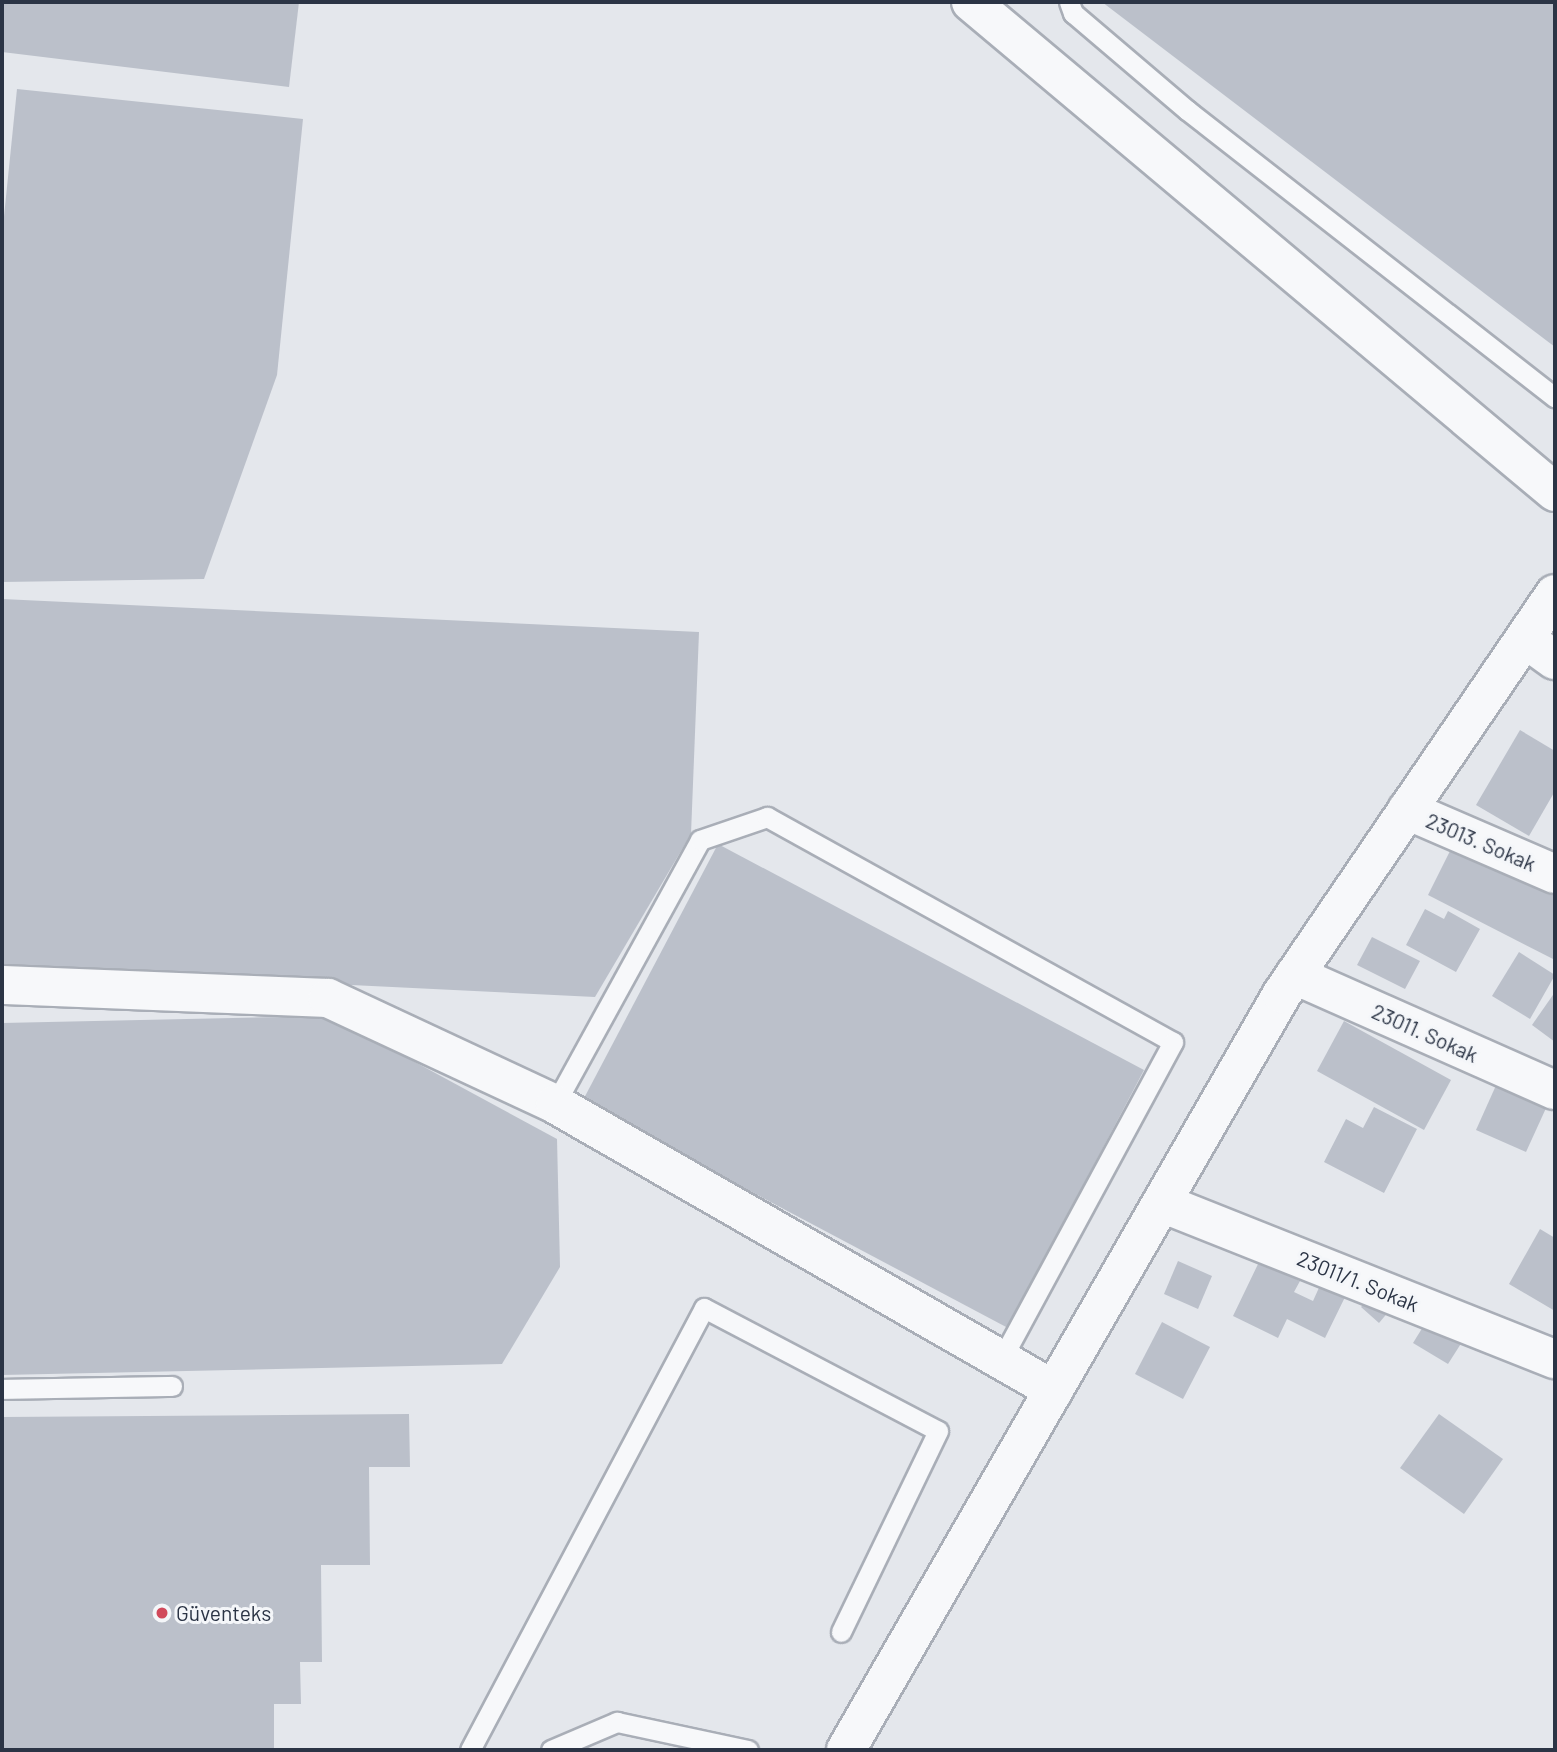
<!DOCTYPE html>
<meta charset="utf-8">
<style>
body{margin:0}
#map{position:relative;width:1557px;height:1752px;overflow:hidden;background:#e4e7ec;font-family:Barlow,sans-serif}
div>[style]{position:absolute}
.building>*{inset:0;background:#bbc0ca}
.roads{filter:drop-shadow(2px 0 #a9aeb7) drop-shadow(-2px 0 #a9aeb7) drop-shadow(0 2px #a9aeb7) drop-shadow(0 -2px #a9aeb7)}
.service>*{height:19px;margin:-9.5px;padding:0 9.5px;transform-origin:9.5px;border-radius:9.5px;background:#f7f8fa}
.minor>*{height:38px;margin:-19px;padding:0 19px;transform-origin:19px;border-radius:19px;background:#f7f8fa}
.tertiary>*{height:38px;margin:-19px;padding:0 19px;transform-origin:19px;border-radius:19px;background:#f7f8fa}
.dots>*{width:19px;height:19px;translate:-50% -50%;box-sizing:border-box;border:4px solid #f4f6f9;border-radius:50%}
span{translate:-50% -50%;white-space:nowrap;text-align:center;line-height:1.15;-webkit-text-stroke:6px #f4f6f9;paint-order:stroke}
.street-label{font-size:21px;color:#2b3445}
.poi-label{font-size:21px;color:#2b3445}
.left{translate:0 -50%;text-align:left}
.frame{position:absolute;inset:0;border:4px solid #2b3445;pointer-events:none}
</style>
<div id="map">
<div class="building">
<i style="clip-path:polygon(2px 2px,299px 2px,289px 87px,2px 52px)"></i>
<i style="clip-path:polygon(1102px 2px,1555px 2px,1555px 347px)"></i>
<i style="clip-path:polygon(17px 89px,303px 119px,277px 375px,204px 579px,2px 582px,2px 236px)"></i>
<i style="clip-path:polygon(2px 599px,699px 632px,691px 834px,595px 997px,2px 968px)"></i>
<i style="clip-path:polygon(1520px 730px,1555px 751px,1555px 791px,1529px 836px,1476px 805px)"></i>
<i style="clip-path:polygon(1456px 839px,1555px 889px,1555px 960px,1428px 895px)"></i>
<i style="clip-path:polygon(718px 844px,1144px 1070px,1008px 1328px,582px 1102px)"></i>
<i style="clip-path:polygon(1425px 909px,1444px 919px,1448px 911px,1480px 929px,1456px 972px,1406px 945px)"></i>
<i style="clip-path:polygon(1372px 937px,1420px 961px,1405px 989px,1357px 965px)"></i>
<i style="clip-path:polygon(1519px 952px,1555px 975px,1530px 1019px,1492px 996px)"></i>
<i style="clip-path:polygon(1555px 992px,1555px 1042px,1532px 1025px)"></i>
<i style="clip-path:polygon(330px 1016px,557px 1139px,560px 1267px,502px 1364px,2px 1375px,2px 1023px)"></i>
<i style="clip-path:polygon(1344px 1021px,1451px 1080px,1424px 1130px,1317px 1071px)"></i>
<i style="clip-path:polygon(1502px 1072px,1552px 1095px,1526px 1152px,1476px 1130px)"></i>
<i style="clip-path:polygon(1374px 1107px,1417px 1129px,1384px 1193px,1324px 1162px,1346px 1119px,1363px 1128px)"></i>
<i style="clip-path:polygon(1540px 1229px,1555px 1238px,1555px 1311px,1509px 1284px)"></i>
<i style="clip-path:polygon(1178px 1261px,1212px 1276px,1198px 1309px,1164px 1294px)"></i>
<i style="clip-path:polygon(1259px 1262px,1300px 1281px,1294px 1292px,1313px 1301px,1322px 1281px,1347px 1293px,1325px 1338px,1287px 1319px,1278px 1338px,1233px 1316px)"></i>
<i style="clip-path:polygon(1378px 1289px,1395px 1304px,1379px 1323px,1361px 1307px)"></i>
<i style="clip-path:polygon(1434px 1309px,1469px 1331px,1448px 1364px,1413px 1343px)"></i>
<i style="clip-path:polygon(1162px 1322px,1210px 1347px,1183px 1399px,1135px 1374px)"></i>
<i style="clip-path:polygon(409px 1414px,410px 1467px,369px 1467px,370px 1565px,321px 1565px,322px 1662px,300px 1662px,301px 1704px,274px 1704px,274px 1750px,2px 1750px,2px 1417px)"></i>
<i style="clip-path:polygon(1439px 1414px,1503px 1459px,1464px 1514px,1400px 1468px)"></i>
</div>
<div class="roads">
<div class="service">
<i style="left:1069px;top:2px;width:12px;rotate:70deg"></i>
<i style="left:1073px;top:13px;width:150px;rotate:40.4deg"></i>
<i style="left:1187px;top:110px;width:467px;rotate:38deg"></i>
<i style="left:555px;top:1104px;width:301px;rotate:-61.2deg"></i>
<i style="left:700px;top:840px;width:71px;rotate:-18.9deg"></i>
<i style="left:767px;top:817px;width:464px;rotate:29deg"></i>
<i style="left:1173px;top:1042px;width:362px;rotate:118.4deg"></i>
<i style="left:2px;top:1389px;width:170px;rotate:-1deg"></i>
<i style="left:470px;top:1750px;width:500px;rotate:-62.1deg"></i>
<i style="left:704px;top:1308px;width:264px;rotate:27.7deg"></i>
<i style="left:938px;top:1431px;width:223px;rotate:115.8deg"></i>
<i style="left:551px;top:1750px;width:72px;rotate:-23deg"></i>
<i style="left:617px;top:1722px;width:134px;rotate:12.1deg"></i>
</div>
<div class="minor">
<i style="left:971px;top:2px;width:762px;rotate:40deg"></i>
<i style="left:1527px;top:640px;width:34px;rotate:36deg"></i>
<i style="left:1407px;top:810px;width:161px;rotate:23.4deg"></i>
<i style="left:1295px;top:975px;width:284px;rotate:23.9deg"></i>
<i style="left:2px;top:985px;width:326px;rotate:2.3deg"></i>
<i style="left:328px;top:998px;width:251px;rotate:25deg"></i>
<i style="left:555px;top:1104px;width:575px;rotate:29.82deg"></i>
<i style="left:1162px;top:1203px;width:423px;rotate:21.7deg"></i>
</div>
<div class="tertiary">
<i style="left:846px;top:1750px;width:873px;rotate:-60.03deg"></i>
<i style="left:1282px;top:994px;width:484px;rotate:-55.7deg"></i>
</div>
</div>
<div class="dots">
<i style="left:162px;top:1613px;background:#d1495b"></i>
</div>
<div class="street-label">
<span style="left:1481px;top:842px;rotate:23deg">23013. Sokak</span>
<span style="left:1425px;top:1033px;rotate:24deg">23011. Sokak</span>
<span style="left:1358px;top:1281px;rotate:22deg">23011/1. Sokak</span>
</div>
<div class="poi-label">
<span class="left" style="left:176px;top:1613px">Güventeks</span>
</div>
<div class="frame"></div>
</div>
